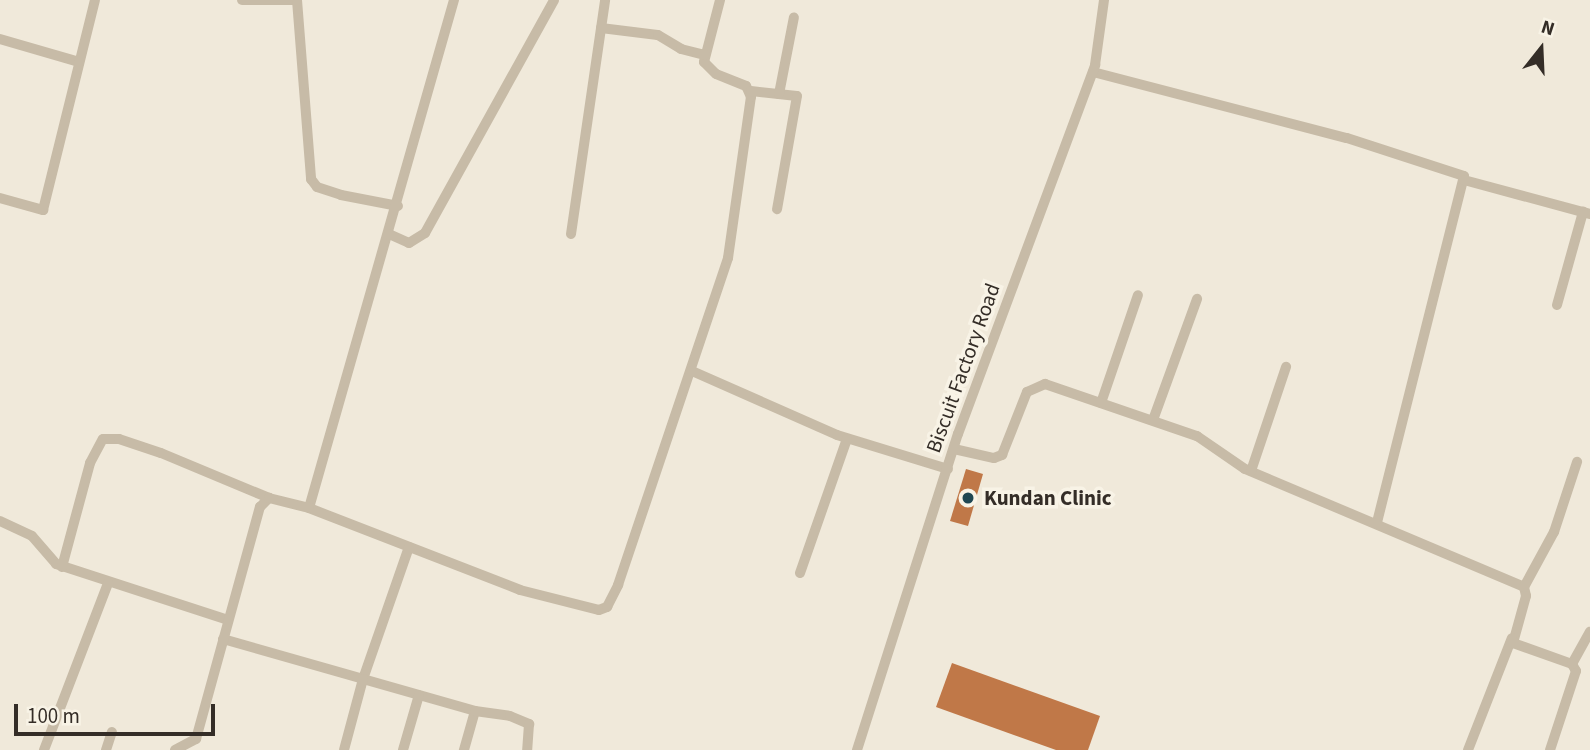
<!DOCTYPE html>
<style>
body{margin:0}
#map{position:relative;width:1590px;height:750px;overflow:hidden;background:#f0e9da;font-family:"Source Sans 3",sans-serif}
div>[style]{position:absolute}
.building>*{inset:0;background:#c07848}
.minor>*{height:10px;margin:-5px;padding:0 5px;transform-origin:5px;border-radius:5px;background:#c7bba7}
.dots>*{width:19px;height:19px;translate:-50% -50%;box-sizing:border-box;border:4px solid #f8f3e6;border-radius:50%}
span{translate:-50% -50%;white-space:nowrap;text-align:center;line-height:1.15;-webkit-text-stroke:7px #f8f3e6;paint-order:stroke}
.street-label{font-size:21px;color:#342d27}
.poi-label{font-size:21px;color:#342d27;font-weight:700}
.left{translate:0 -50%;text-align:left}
.north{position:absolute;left:1506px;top:14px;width:70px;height:70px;-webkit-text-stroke:5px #f8f3e6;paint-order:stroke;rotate:18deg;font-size:19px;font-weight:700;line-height:28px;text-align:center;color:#342d27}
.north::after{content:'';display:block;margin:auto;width:24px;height:32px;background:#342d27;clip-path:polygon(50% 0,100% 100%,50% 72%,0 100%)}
.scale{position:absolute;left:14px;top:704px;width:201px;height:32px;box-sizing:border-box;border:4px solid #342d27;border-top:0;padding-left:9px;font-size:21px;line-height:24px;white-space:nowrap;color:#342d27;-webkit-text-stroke:5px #f8f3e6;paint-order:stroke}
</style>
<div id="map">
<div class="building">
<i style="clip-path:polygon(966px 469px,983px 474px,968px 526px,950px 521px)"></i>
<i style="clip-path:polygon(952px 663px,1100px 716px,1088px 750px,1056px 750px,936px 707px)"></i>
</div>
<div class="minor">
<i style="left:242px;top:0;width:55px"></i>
<i style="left:297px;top:0;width:180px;rotate:85.5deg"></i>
<i style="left:311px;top:179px;width:10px;rotate:53deg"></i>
<i style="left:317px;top:187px;width:25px;rotate:18deg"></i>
<i style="left:341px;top:195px;width:58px;rotate:10.9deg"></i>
<i style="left:454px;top:0;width:528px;rotate:105.93deg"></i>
<i style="left:309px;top:508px;width:226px;rotate:21.2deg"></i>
<i style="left:520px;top:590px;width:81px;rotate:14.2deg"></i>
<i style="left:599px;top:610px;width:9px;rotate:-21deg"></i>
<i style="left:607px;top:607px;width:25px;rotate:-63deg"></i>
<i style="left:618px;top:585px;width:345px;rotate:-71.4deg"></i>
<i style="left:728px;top:258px;width:163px;rotate:-81.9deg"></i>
<i style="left:751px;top:97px;width:12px;rotate:-114deg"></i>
<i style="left:746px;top:86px;width:32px;rotate:-158deg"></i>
<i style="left:716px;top:74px;width:17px;rotate:-135deg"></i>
<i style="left:704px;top:62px;width:64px;rotate:-75.5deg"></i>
<i style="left:601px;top:28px;width:57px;rotate:7deg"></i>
<i style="left:658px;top:35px;width:27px;rotate:31deg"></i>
<i style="left:681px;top:49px;width:25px;rotate:14deg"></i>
<i style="left:0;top:39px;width:82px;rotate:16.2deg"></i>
<i style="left:1093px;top:72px;width:262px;rotate:14.6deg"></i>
<i style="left:1347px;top:138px;width:123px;rotate:18deg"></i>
<i style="left:1464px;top:176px;width:358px;rotate:104.1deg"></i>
<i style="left:751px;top:91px;width:46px;rotate:6.2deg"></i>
<i style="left:797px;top:96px;width:115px;rotate:100deg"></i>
<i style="left:779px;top:94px;width:78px;rotate:-79deg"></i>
<i style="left:1464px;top:180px;width:131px;rotate:15.1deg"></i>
<i style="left:0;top:198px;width:45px;rotate:15.6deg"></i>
<i style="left:43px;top:210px;width:216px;rotate:-76.1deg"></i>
<i style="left:389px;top:234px;width:22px;rotate:24deg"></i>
<i style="left:409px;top:243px;width:19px;rotate:-32deg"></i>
<i style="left:425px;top:233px;width:266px;rotate:-61deg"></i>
<i style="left:571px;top:234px;width:236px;rotate:-81.7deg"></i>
<i style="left:1557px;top:305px;width:97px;rotate:-74.4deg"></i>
<i style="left:692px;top:371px;width:158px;rotate:23.8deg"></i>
<i style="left:837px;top:435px;width:116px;rotate:17deg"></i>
<i style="left:1101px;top:403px;width:114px;rotate:-71.1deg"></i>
<i style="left:1153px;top:420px;width:129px;rotate:-70deg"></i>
<i style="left:954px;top:449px;width:41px;rotate:12.7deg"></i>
<i style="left:994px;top:458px;width:9px;rotate:-21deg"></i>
<i style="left:1002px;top:455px;width:68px;rotate:-68.4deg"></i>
<i style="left:1027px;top:392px;width:20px;rotate:-24deg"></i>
<i style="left:1045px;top:384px;width:161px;rotate:18.9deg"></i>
<i style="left:1197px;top:436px;width:58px;rotate:34.5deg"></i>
<i style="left:1245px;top:469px;width:303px;rotate:22.9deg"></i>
<i style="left:1524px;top:587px;width:9px;rotate:77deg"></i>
<i style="left:1526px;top:596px;width:49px;rotate:105.5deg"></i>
<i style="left:1513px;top:643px;width:63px;rotate:19.6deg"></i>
<i style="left:1572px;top:664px;width:8px;rotate:60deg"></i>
<i style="left:1576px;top:671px;width:83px;rotate:108.2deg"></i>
<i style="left:1251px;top:471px;width:110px;rotate:-71.4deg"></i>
<i style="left:0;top:521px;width:35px;rotate:25deg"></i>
<i style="left:32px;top:536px;width:37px;rotate:49deg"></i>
<i style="left:56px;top:564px;width:181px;rotate:18deg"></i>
<i style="left:409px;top:547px;width:140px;rotate:109.2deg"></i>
<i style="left:363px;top:679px;width:116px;rotate:15.9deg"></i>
<i style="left:475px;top:711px;width:41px;rotate:105.8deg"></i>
<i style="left:62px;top:567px;width:108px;rotate:-74.9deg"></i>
<i style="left:90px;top:463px;width:27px;rotate:-62deg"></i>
<i style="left:103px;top:439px;width:16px"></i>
<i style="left:119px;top:439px;width:44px;rotate:18.4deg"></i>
<i style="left:161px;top:453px;width:117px;rotate:22.6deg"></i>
<i style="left:800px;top:573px;width:142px;rotate:-70.7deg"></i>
<i style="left:1524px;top:587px;width:63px;rotate:-61.4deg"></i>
<i style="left:1554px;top:532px;width:74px;rotate:-71.8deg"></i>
<i style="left:223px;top:639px;width:146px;rotate:15.9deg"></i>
<i style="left:363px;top:679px;width:73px;rotate:105deg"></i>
<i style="left:1572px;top:664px;width:37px;rotate:-61deg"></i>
<i style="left:475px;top:711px;width:35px;rotate:8deg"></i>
<i style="left:510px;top:716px;width:21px;rotate:23deg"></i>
<i style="left:529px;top:724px;width:26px;rotate:94deg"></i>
<i style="left:44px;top:750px;width:179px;rotate:-69deg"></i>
<i style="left:106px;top:750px;width:19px;rotate:-72deg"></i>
<i style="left:175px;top:750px;width:24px;rotate:-28deg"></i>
<i style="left:196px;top:739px;width:241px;rotate:-74.6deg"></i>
<i style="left:260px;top:507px;width:13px;rotate:-45deg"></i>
<i style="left:269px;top:498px;width:41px;rotate:14deg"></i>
<i style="left:403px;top:750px;width:57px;rotate:-73.8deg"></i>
<i style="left:857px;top:750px;width:332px;rotate:-72.3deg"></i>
<i style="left:958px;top:434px;width:394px;rotate:-69.6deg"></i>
<i style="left:1095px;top:65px;width:66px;rotate:-82.1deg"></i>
<i style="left:1468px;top:750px;width:120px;rotate:-68.6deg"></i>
</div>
<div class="dots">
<i style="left:968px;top:498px;background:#1f4753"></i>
</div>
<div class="street-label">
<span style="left:963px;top:368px;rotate:-70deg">Biscuit Factory Road</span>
</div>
<div class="poi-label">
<span class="left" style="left:984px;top:498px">Kundan Clinic</span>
</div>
<div class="north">N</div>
<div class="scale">100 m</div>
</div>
